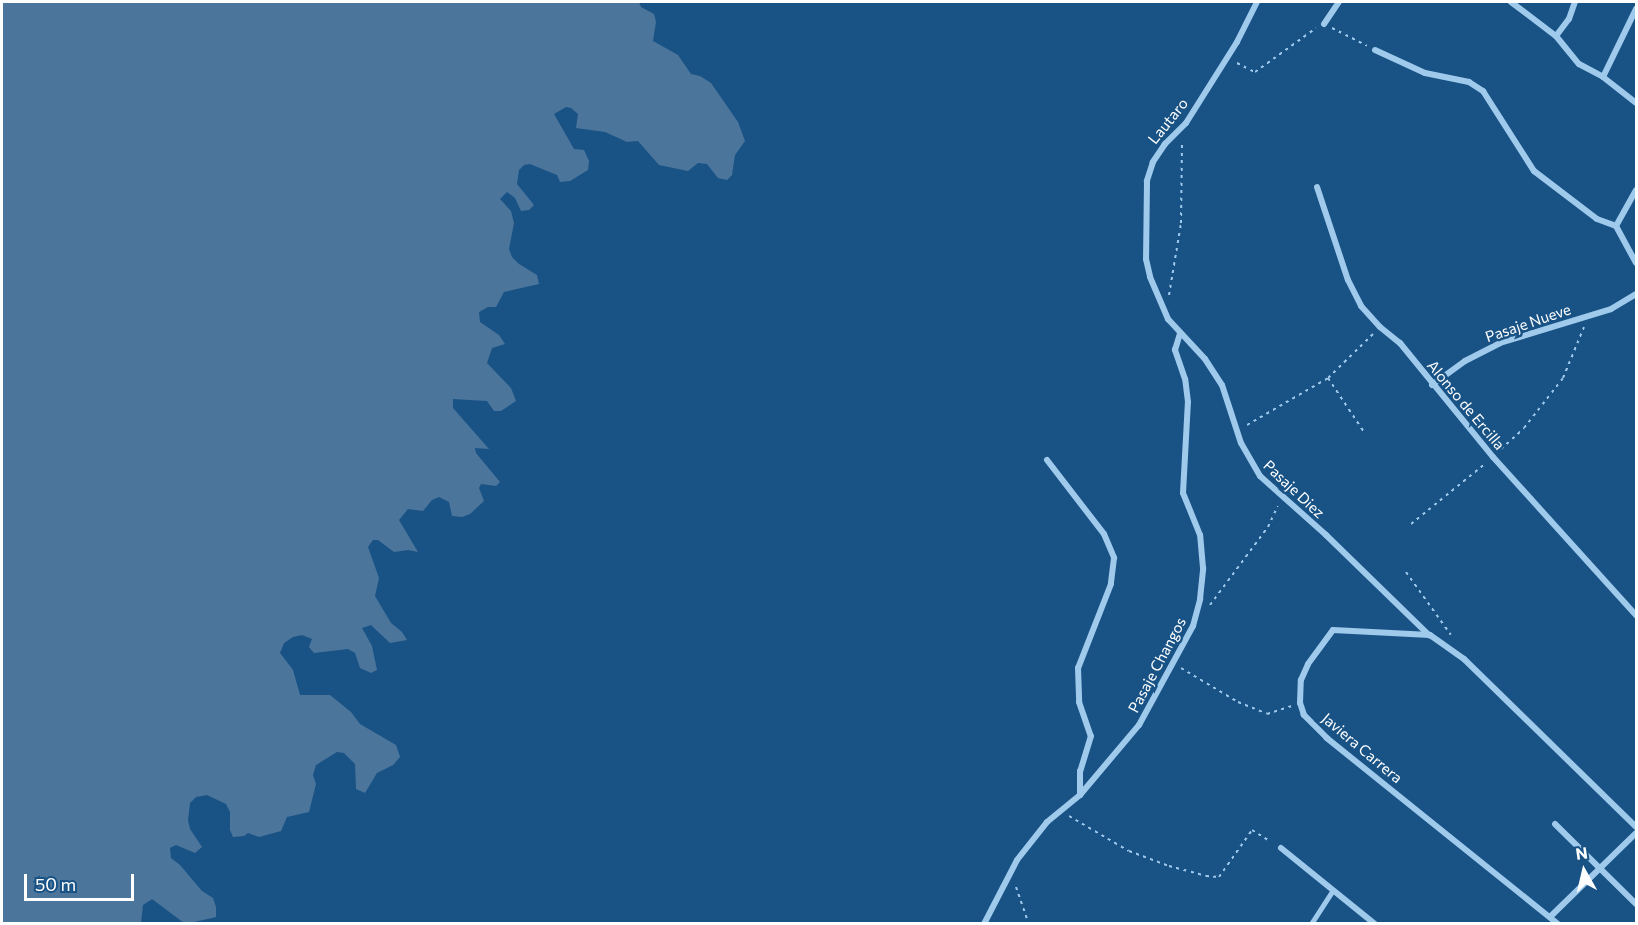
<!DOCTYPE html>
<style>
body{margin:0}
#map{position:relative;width:1638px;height:925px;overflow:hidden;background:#195386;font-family:Commissioner,sans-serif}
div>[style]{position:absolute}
.water>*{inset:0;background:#4c759b}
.path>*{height:2px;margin-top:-1px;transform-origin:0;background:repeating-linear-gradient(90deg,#a0caec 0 3px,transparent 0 7.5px)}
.service>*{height:4.5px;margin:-2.25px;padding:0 2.25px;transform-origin:2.25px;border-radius:2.25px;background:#a0caec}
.minor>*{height:6px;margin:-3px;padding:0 3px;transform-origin:3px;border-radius:3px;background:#a0caec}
span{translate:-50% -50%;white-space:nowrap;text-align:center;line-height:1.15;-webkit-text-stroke:5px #195386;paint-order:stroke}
.street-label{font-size:15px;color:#fff}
.frame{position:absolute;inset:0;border:3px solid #fff;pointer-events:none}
.north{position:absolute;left:1554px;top:841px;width:60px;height:60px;-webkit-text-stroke:4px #195386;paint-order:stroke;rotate:352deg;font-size:16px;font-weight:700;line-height:24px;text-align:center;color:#fff}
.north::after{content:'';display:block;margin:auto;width:21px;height:27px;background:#fff;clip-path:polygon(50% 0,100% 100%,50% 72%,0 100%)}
.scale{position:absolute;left:24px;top:874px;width:110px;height:27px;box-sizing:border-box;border:3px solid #fff;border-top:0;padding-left:8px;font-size:18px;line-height:21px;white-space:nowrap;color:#fff;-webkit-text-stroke:4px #195386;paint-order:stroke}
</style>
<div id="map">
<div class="water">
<i style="clip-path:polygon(2px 2px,639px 2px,641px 7px,654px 14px,656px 22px,653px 41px,678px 55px,691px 74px,700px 76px,711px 83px,738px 122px,745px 141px,735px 155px,732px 175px,727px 180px,718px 178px,707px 164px,698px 163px,688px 171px,659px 165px,638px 141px,627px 142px,605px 132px,576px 128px,578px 114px,571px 108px,566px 107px,554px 114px,574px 149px,584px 150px,589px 161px,588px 170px,570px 181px,560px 182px,557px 175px,530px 164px,524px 165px,519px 170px,517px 184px,534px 205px,529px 210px,521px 211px,515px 198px,507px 192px,500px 199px,511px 211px,514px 223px,509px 249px,512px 257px,519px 264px,537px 275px,539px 284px,504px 292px,496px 307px,488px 307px,479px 312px,480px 322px,499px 335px,505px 344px,492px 348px,487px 363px,511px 388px,516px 401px,501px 411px,494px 411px,487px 401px,453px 399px,453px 408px,489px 449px,475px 448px,476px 453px,500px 482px,496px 486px,481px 484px,479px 488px,484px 501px,470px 514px,462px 517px,452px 516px,449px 502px,439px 497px,432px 500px,423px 511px,408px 509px,399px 520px,418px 552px,408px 550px,394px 552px,378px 540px,373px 540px,368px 547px,379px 578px,375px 596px,391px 623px,402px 632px,407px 640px,390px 643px,371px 625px,362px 628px,372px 646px,377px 670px,371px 673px,360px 668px,355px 653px,348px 649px,314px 653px,309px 647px,312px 639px,302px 635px,293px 637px,284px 643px,280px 653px,293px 670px,300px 695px,330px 695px,351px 712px,360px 724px,396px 745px,400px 757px,393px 765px,377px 773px,365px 793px,356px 789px,355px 764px,344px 753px,337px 752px,316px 765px,313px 775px,316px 784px,309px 812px,287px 817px,281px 831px,259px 837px,248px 833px,244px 836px,233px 837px,230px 830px,230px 812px,226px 804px,207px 795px,196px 797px,190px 803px,188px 820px,190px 829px,202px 847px,195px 853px,176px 845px,170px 848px,171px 858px,180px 865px,202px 891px,213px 898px,216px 907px,216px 917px,190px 923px,184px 923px,152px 899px,143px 905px,141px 923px,2px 923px)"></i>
</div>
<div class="path">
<i style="left:1332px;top:28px;width:39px;rotate:27deg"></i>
<i style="left:1237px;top:63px;width:20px;rotate:27deg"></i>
<i style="left:1255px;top:72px;width:75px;rotate:-35.8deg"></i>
<i style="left:1169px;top:295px;width:73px;rotate:-80.5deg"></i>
<i style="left:1181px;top:223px;width:80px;rotate:-89.3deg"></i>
<i style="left:1328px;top:378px;width:65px;rotate:56.3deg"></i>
<i style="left:1247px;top:425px;width:94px;rotate:-30.1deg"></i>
<i style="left:1328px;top:378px;width:63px;rotate:-44.4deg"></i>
<i style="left:1501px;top:449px;width:31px;rotate:-42deg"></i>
<i style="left:1524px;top:428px;width:63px;rotate:-52deg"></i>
<i style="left:1563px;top:378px;width:55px;rotate:-67.6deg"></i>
<i style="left:1411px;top:524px;width:97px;rotate:-39.1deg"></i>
<i style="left:1406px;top:572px;width:77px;rotate:54.5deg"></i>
<i style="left:1210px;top:605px;width:97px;rotate:-53.4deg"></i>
<i style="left:1268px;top:527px;width:23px;rotate:-65deg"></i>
<i style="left:1181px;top:668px;width:66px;rotate:30.8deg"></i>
<i style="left:1238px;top:702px;width:31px;rotate:22deg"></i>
<i style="left:1267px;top:714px;width:26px;rotate:-18deg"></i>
<i style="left:1069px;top:816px;width:69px;rotate:30.3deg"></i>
<i style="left:1129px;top:851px;width:43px;rotate:20.6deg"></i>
<i style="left:1169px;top:866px;width:38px;rotate:15deg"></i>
<i style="left:1206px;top:876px;width:13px;rotate:4deg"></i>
<i style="left:1219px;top:877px;width:57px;rotate:-54.9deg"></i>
<i style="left:1252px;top:830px;width:22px;rotate:32deg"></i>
<i style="left:1016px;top:887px;width:39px;rotate:71deg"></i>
</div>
<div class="service">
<i style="left:1311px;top:924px;width:40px;rotate:-57.1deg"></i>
</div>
<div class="minor">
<i style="left:1257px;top:2px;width:45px;rotate:116.6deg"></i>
<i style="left:1237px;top:42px;width:96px;rotate:122.2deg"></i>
<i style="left:1186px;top:123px;width:30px;rotate:135deg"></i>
<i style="left:1165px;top:144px;width:22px;rotate:124deg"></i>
<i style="left:1153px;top:162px;width:20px;rotate:108deg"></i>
<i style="left:1147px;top:181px;width:78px;rotate:90.7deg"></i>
<i style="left:1146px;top:259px;width:18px;rotate:77deg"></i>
<i style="left:1150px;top:277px;width:46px;rotate:66.8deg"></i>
<i style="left:1168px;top:319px;width:54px;rotate:47.2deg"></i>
<i style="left:1205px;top:359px;width:31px;rotate:57deg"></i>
<i style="left:1222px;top:385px;width:61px;rotate:71.9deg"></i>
<i style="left:1241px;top:443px;width:38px;rotate:60deg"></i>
<i style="left:1260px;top:476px;width:89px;rotate:41.8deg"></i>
<i style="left:1326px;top:535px;width:144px;rotate:44.2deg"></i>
<i style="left:1511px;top:2px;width:56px;rotate:37.1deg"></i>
<i style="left:1556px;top:36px;width:36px;rotate:51deg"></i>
<i style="left:1579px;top:64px;width:27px;rotate:28deg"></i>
<i style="left:1603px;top:77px;width:42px;rotate:38.2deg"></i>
<i style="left:1324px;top:24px;width:27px;rotate:-56deg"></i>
<i style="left:1556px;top:36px;width:21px;rotate:-53deg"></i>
<i style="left:1569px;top:19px;width:18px;rotate:-71deg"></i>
<i style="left:1375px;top:50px;width:55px;rotate:24.7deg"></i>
<i style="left:1425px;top:73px;width:45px;rotate:11.6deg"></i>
<i style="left:1469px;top:82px;width:17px;rotate:33deg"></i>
<i style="left:1483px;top:91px;width:95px;rotate:57.5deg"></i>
<i style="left:1534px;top:171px;width:79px;rotate:37.3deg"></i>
<i style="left:1597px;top:219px;width:20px;rotate:20deg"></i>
<i style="left:1616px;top:226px;width:42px;rotate:61.6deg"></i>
<i style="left:1603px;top:77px;width:76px;rotate:-64.1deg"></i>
<i style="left:1317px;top:187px;width:98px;rotate:71.6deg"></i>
<i style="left:1348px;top:280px;width:29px;rotate:63deg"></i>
<i style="left:1361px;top:306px;width:28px;rotate:48deg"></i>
<i style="left:1380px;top:327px;width:26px;rotate:39deg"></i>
<i style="left:1400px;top:343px;width:147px;rotate:50.8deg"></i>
<i style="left:1493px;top:457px;width:213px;rotate:47.9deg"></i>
<i style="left:1616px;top:226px;width:41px;rotate:-60.9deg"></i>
<i style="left:1432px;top:385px;width:41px;rotate:-36deg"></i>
<i style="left:1465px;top:361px;width:39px;rotate:-27deg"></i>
<i style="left:1500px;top:343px;width:116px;rotate:-17deg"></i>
<i style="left:1611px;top:309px;width:29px;rotate:-31deg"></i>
<i style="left:1047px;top:460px;width:93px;rotate:52.4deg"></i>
<i style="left:1104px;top:534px;width:26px;rotate:67deg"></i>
<i style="left:1114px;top:558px;width:26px;rotate:97deg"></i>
<i style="left:1111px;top:584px;width:90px;rotate:111.4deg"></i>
<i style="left:1078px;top:668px;width:34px;rotate:88deg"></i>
<i style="left:1079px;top:702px;width:36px;rotate:71deg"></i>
<i style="left:1091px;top:736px;width:37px;rotate:107deg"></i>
<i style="left:1080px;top:771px;width:24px;rotate:90deg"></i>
<i style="left:1555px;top:824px;width:114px;rotate:44.6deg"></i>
<i style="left:1281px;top:848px;width:121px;rotate:39deg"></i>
<i style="left:1551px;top:916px;width:119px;rotate:-44.3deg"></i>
<i style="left:984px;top:924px;width:72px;rotate:-62.7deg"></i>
<i style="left:1017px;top:860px;width:48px;rotate:-51.7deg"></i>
<i style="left:1047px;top:822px;width:43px;rotate:-39.3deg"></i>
<i style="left:1080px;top:795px;width:92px;rotate:-49.9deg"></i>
<i style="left:1139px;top:725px;width:113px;rotate:-61.4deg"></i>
<i style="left:1193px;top:626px;width:28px;rotate:-75deg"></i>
<i style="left:1200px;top:599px;width:31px;rotate:-84deg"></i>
<i style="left:1203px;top:568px;width:33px;rotate:-95deg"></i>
<i style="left:1200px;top:535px;width:45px;rotate:-112deg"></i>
<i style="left:1183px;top:493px;width:91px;rotate:-86.9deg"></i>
<i style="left:1188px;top:402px;width:23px;rotate:-97deg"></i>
<i style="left:1185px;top:379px;width:31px;rotate:-109deg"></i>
<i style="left:1175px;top:350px;width:17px;rotate:-73deg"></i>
<i style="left:1558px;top:924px;width:297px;rotate:-141.2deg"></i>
<i style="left:1327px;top:738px;width:33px;rotate:-135deg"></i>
<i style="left:1304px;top:715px;width:13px;rotate:-108deg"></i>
<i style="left:1300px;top:703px;width:23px;rotate:-88deg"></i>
<i style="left:1301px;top:680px;width:17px;rotate:-66deg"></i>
<i style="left:1308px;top:664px;width:42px;rotate:-53.7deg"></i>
<i style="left:1333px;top:630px;width:97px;rotate:3deg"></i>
<i style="left:1430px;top:635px;width:42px;rotate:35.2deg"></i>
<i style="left:1464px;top:659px;width:240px;rotate:44.3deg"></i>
</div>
<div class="street-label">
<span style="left:1168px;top:121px;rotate:-51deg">Lautaro</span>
<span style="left:1528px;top:323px;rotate:-19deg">Pasaje Nueve</span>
<span style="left:1466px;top:405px;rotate:50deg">Alonso de Ercilla</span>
<span style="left:1294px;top:489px;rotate:43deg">Pasaje Diez</span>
<span style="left:1157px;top:665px;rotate:-62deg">Pasaje Changos</span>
<span style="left:1362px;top:748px;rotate:40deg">Javiera Carrera</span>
</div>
<div class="frame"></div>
<div class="north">N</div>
<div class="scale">50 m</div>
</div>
